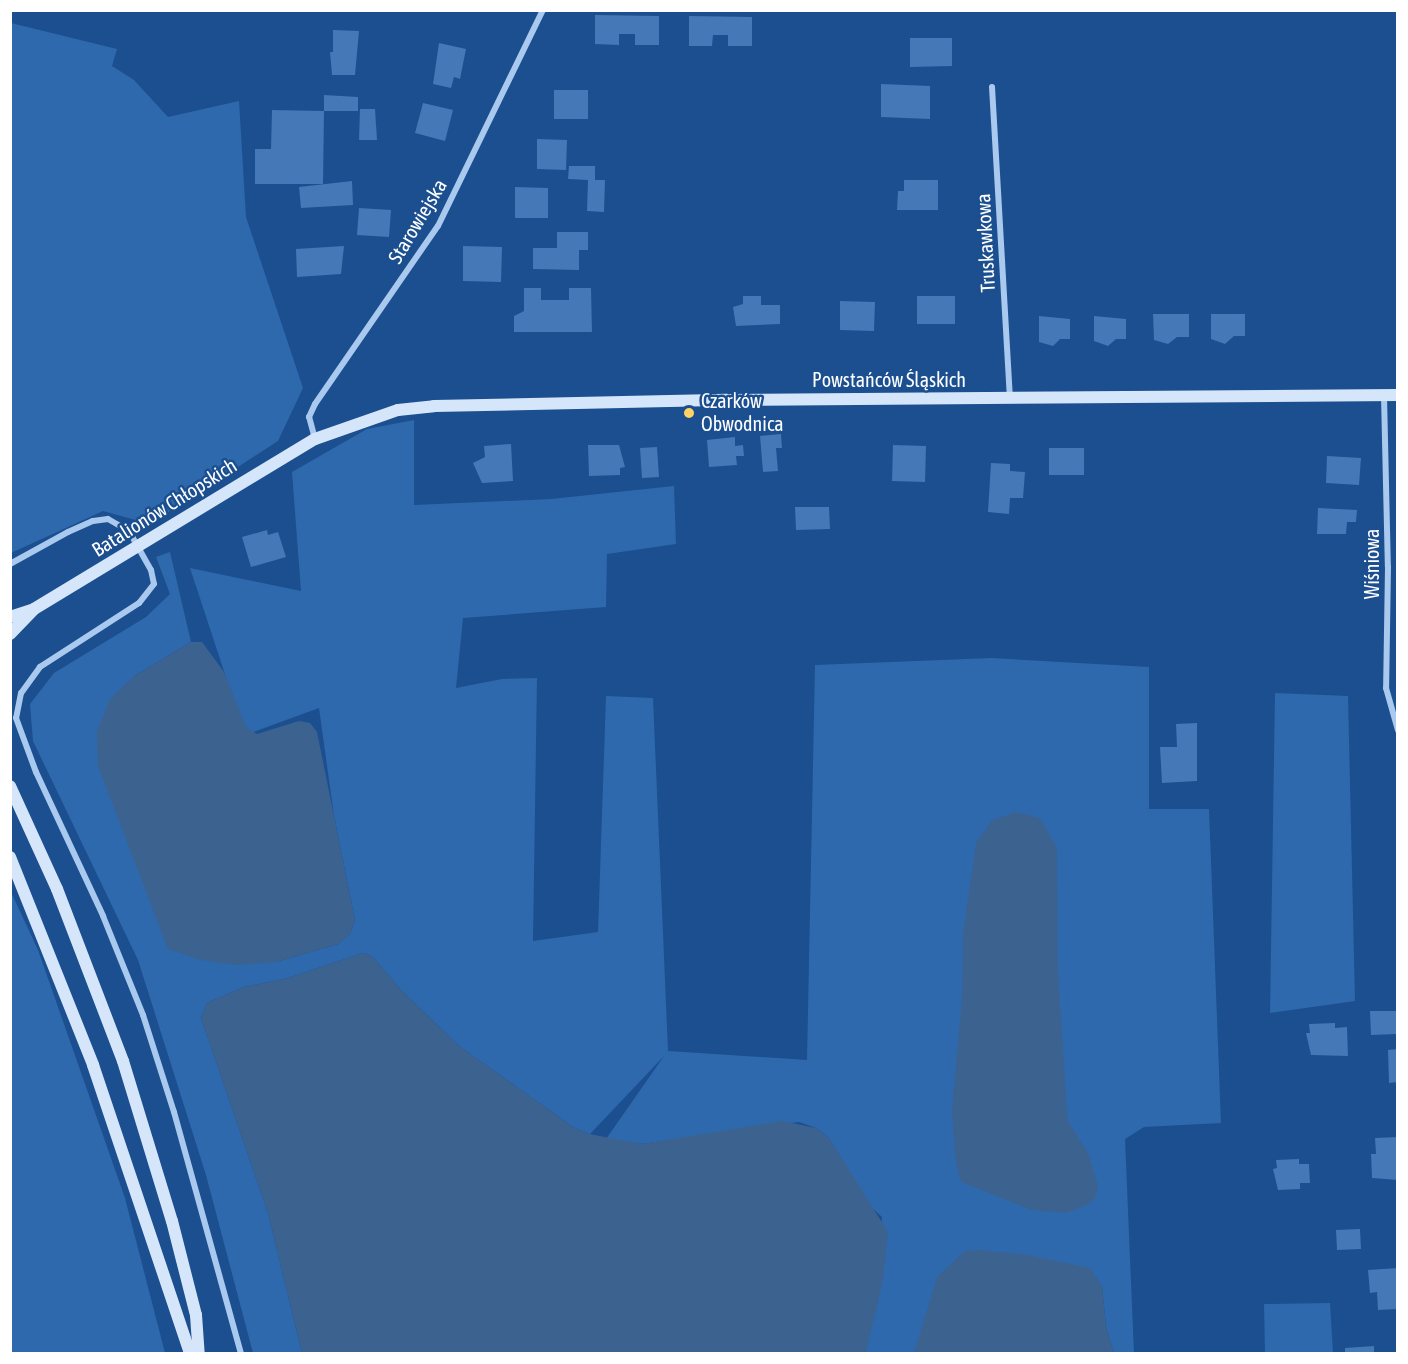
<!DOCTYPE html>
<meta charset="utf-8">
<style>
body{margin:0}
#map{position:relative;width:1408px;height:1364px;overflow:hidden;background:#1b4f8f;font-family:"Asap Condensed",sans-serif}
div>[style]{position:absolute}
.green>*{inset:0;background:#2e69ad}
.water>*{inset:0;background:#3c6290}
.building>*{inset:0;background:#4478b7}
.street>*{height:6px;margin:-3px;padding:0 3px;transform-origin:3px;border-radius:3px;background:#a9c9ee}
.secondary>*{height:12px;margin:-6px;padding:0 6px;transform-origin:6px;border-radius:6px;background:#d6e6fa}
.dots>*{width:16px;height:16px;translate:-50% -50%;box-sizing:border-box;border:3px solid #1b4f8f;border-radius:50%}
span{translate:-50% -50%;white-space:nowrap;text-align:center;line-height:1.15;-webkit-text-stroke:5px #1b4f8f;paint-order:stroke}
.street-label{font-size:20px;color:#fff}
.poi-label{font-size:20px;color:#fff}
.left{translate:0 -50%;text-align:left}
.frame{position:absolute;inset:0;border:12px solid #fff;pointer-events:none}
</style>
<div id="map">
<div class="green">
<i style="clip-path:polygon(11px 23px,117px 49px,112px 66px,134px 80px,168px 117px,239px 101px,246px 217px,303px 388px,278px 441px,150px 524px,103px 511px,11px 553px)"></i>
<i style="clip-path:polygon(evenodd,414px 420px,414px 505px,551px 499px,674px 486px,676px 544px,607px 554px,606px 607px,463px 618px,456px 688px,502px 679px,537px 678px,533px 941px,598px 932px,606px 696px,653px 698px,668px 1051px,807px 1060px,815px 665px,992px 658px,1149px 667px,1149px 809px,1209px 809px,1221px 1123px,1144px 1127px,1125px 1139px,1134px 1353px,1114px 1353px,1106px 1327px,1102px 1286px,916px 1353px,863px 1353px,882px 1217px,870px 1206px,829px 1138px,816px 1128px,799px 1122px,642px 1144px,621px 1141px,602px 1156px,589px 1134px,573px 1127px,459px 1046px,400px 989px,373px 957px,363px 953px,288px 978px,244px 987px,207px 1003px,201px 1018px,268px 1213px,302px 1353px,253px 1353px,206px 1175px,138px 960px,33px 741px,30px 704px,54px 673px,146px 617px,170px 594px,156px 557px,170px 552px,191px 642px,134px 676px,276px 962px,338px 944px,350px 934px,355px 920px,334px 816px,319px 708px,245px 735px,190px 568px,301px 591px,292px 472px,367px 429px,414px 420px,664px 1056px,606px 1139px,590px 1134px,664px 1056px)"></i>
<i style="clip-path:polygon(1275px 693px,1348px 696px,1355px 1001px,1270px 1013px)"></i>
<i style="clip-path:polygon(11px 892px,38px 950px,125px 1198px,165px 1353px,11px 1353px)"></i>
<i style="clip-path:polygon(1330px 1303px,1333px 1353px,1265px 1353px,1264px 1304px)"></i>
</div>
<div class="water">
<i style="clip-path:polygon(191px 642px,202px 642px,224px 672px,246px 727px,257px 734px,299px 721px,310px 723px,317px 732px,355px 920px,350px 934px,338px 944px,276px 962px,237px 965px,201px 960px,168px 949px,98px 766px,97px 731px,110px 699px,134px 676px)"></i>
<i style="clip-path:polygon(1016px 812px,1040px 818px,1057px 848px,1058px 969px,1067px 1112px,1069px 1123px,1088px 1153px,1098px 1186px,1096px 1197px,1087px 1205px,1066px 1213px,1032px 1210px,961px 1182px,956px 1163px,952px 1111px,962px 997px,963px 933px,976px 843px,992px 820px)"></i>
<i style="clip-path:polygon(363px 953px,373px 957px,400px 989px,459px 1046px,573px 1127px,589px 1134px,642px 1144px,782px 1121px,816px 1128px,829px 1138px,888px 1232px,883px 1280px,866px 1353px,302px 1353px,268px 1213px,201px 1018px,207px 1003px,244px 987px,288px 978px)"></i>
<i style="clip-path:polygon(978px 1250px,1028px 1255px,1090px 1268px,1102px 1286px,1106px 1327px,1114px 1353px,914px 1353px,937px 1277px,965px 1251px)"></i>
</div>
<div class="building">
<i style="clip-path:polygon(595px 15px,659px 16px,659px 45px,635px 45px,635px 34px,619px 34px,619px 45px,595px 44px)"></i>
<i style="clip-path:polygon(689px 16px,752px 17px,752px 46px,728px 46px,728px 35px,713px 35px,712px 46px,689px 46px)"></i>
<i style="clip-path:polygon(333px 30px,359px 31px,355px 75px,332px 75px,330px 52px,333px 52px)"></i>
<i style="clip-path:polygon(910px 38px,952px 38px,952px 66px,910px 67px)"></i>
<i style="clip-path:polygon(439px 43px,466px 49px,460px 79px,454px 77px,451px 88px,433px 84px)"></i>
<i style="clip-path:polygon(881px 84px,930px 86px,930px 119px,881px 117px)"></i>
<i style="clip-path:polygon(554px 90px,588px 90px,588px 119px,554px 119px)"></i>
<i style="clip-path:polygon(324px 95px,358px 97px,358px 111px,324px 111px,323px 184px,255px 184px,255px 149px,271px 149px,272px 110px,324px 111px)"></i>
<i style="clip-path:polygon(423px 103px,453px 110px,445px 141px,415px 133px)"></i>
<i style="clip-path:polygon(360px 109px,375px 109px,377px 140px,359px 140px)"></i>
<i style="clip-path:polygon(537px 139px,567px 140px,566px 170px,537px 169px)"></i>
<i style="clip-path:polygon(569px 166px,595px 166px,595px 180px,605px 180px,604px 212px,587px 211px,588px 180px,568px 179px)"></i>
<i style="clip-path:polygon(904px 180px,938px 180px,938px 210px,897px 210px,898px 191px,904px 191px)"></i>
<i style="clip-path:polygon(352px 181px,353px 205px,301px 208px,299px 187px)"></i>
<i style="clip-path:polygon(515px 187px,548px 188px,548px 218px,515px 218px)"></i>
<i style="clip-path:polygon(359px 208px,391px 210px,389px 237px,357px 235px)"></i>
<i style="clip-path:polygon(557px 232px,588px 232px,588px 250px,579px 250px,579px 270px,533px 269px,533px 248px,557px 248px)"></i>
<i style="clip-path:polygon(344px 246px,341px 274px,297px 277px,296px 249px)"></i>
<i style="clip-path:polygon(463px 246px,502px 247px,501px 282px,463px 281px)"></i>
<i style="clip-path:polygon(524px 288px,541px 288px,541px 300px,569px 300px,569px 288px,591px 288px,592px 332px,514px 332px,514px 316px,524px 311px)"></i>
<i style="clip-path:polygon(743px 296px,761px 296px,761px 305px,780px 305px,780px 324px,736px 326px,733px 307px,743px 304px)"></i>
<i style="clip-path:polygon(917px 296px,955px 296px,955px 324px,917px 324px)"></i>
<i style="clip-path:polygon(840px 301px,875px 302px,874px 331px,840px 330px)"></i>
<i style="clip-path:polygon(1153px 314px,1189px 314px,1189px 337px,1177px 337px,1168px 344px,1154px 340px)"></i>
<i style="clip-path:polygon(1211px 314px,1245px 314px,1245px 336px,1234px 336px,1225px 344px,1211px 339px)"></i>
<i style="clip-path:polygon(1039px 316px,1070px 319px,1070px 339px,1060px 339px,1053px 346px,1039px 342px)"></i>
<i style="clip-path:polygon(1094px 316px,1126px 319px,1126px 339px,1116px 339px,1108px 346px,1094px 341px)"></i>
<i style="clip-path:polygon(781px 434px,782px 448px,776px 448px,778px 471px,763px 472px,760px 436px)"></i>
<i style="clip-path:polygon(735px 437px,735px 446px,743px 445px,744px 456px,736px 456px,737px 465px,709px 467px,707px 440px)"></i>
<i style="clip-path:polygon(511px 444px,513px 481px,482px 483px,473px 463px,485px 457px,484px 446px)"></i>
<i style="clip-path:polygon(588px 445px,619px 445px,625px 467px,620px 468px,620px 475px,589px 476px)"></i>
<i style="clip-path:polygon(893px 445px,926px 446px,925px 482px,892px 481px)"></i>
<i style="clip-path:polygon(657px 447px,659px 477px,642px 478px,640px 448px)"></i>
<i style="clip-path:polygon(1049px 448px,1084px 448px,1084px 475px,1049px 475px)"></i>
<i style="clip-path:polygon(1327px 456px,1361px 458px,1359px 485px,1326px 483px)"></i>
<i style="clip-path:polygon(991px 463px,1010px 464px,1010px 471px,1025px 472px,1023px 498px,1010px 498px,1009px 514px,988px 512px)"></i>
<i style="clip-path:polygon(795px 507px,829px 507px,830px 529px,796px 530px)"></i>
<i style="clip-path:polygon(1318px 508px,1357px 510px,1356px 522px,1347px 522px,1346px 534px,1317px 534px)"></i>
<i style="clip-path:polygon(267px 530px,268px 535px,278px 532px,286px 557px,251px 567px,242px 537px)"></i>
<i style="clip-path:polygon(1197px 723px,1197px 781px,1162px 783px,1160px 747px,1177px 747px,1176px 724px)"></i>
<i style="clip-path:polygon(1370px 1011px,1398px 1011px,1398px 1034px,1371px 1035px)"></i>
<i style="clip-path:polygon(1335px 1023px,1335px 1028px,1347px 1027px,1348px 1056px,1311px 1055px,1306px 1033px,1310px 1033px,1309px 1024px)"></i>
<i style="clip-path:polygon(1398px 1049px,1398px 1082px,1389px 1083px,1388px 1050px)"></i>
<i style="clip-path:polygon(1398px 1137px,1398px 1180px,1372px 1178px,1371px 1154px,1376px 1154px,1375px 1138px)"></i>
<i style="clip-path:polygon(1299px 1159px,1299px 1164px,1309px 1164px,1310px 1183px,1300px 1183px,1300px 1189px,1278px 1190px,1273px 1169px,1277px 1168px,1276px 1160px)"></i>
<i style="clip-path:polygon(1360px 1229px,1361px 1249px,1337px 1250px,1336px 1230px)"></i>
<i style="clip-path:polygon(1398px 1268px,1398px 1309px,1378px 1310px,1377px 1292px,1370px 1293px,1368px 1270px)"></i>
<i style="clip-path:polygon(1374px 1346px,1374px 1353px,1345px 1353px,1345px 1348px)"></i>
</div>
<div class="street">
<i style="left:992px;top:87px;width:312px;rotate:86.7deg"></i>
<i style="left:1384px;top:396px;width:171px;rotate:88.7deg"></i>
<i style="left:1388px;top:567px;width:121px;rotate:90.9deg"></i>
<i style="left:1386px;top:688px;width:44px;rotate:74.1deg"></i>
<i style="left:315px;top:439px;width:23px;rotate:-105deg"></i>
<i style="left:309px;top:417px;width:14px;rotate:-65deg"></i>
<i style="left:315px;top:404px;width:216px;rotate:-55.4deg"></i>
<i style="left:438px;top:226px;width:240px;rotate:-64.1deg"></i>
<i style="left:10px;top:564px;width:66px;rotate:-28.9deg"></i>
<i style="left:68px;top:532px;width:27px;rotate:-24deg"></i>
<i style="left:93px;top:521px;width:15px;rotate:-8deg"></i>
<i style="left:108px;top:519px;width:24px;rotate:30deg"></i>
<i style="left:129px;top:531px;width:45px;rotate:60.6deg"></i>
<i style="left:151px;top:570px;width:14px;rotate:78deg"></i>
<i style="left:154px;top:584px;width:24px;rotate:128deg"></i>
<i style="left:139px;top:603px;width:118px;rotate:147.1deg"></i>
<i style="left:40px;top:667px;width:32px;rotate:126deg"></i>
<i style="left:21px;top:693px;width:25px;rotate:101deg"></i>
<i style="left:16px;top:718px;width:58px;rotate:69.7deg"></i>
<i style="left:36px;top:772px;width:159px;rotate:65deg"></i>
<i style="left:103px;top:916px;width:107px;rotate:68deg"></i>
<i style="left:143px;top:1015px;width:102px;rotate:72.3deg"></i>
<i style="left:174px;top:1112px;width:251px;rotate:74.5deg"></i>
</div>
<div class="secondary">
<i style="left:10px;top:617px;width:25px;rotate:-18deg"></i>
<i style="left:34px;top:609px;width:328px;rotate:-31.2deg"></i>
<i style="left:315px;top:439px;width:88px;rotate:-19.3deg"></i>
<i style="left:398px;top:410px;width:36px;rotate:-6deg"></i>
<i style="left:434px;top:406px;width:293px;rotate:-1.2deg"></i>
<i style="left:727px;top:400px;width:671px;rotate:-0.43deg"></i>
<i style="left:10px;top:634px;width:33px;rotate:-46deg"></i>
<i style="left:10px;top:786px;width:113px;rotate:65.5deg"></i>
<i style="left:57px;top:889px;width:184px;rotate:69deg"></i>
<i style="left:123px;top:1061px;width:167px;rotate:73deg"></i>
<i style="left:172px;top:1221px;width:97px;rotate:75.7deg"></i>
<i style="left:196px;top:1315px;width:39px;rotate:86deg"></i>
<i style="left:10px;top:857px;width:224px;rotate:68.2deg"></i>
<i style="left:93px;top:1065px;width:305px;rotate:71.4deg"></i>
</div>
<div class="dots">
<i style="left:689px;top:413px;background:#ffd166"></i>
</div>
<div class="street-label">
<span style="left:417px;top:221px;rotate:-59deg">Starowiejska</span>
<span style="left:985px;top:243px;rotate:-93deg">Truskawkowa</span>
<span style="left:889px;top:379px">Powstańców Śląskich</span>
<span style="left:164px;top:507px;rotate:-32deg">Batalionów Chłopskich</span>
<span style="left:1371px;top:564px;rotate:-90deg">Wiśniowa</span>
</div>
<div class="poi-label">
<span class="left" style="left:701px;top:412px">Czarków<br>Obwodnica</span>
</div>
<div class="frame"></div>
</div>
